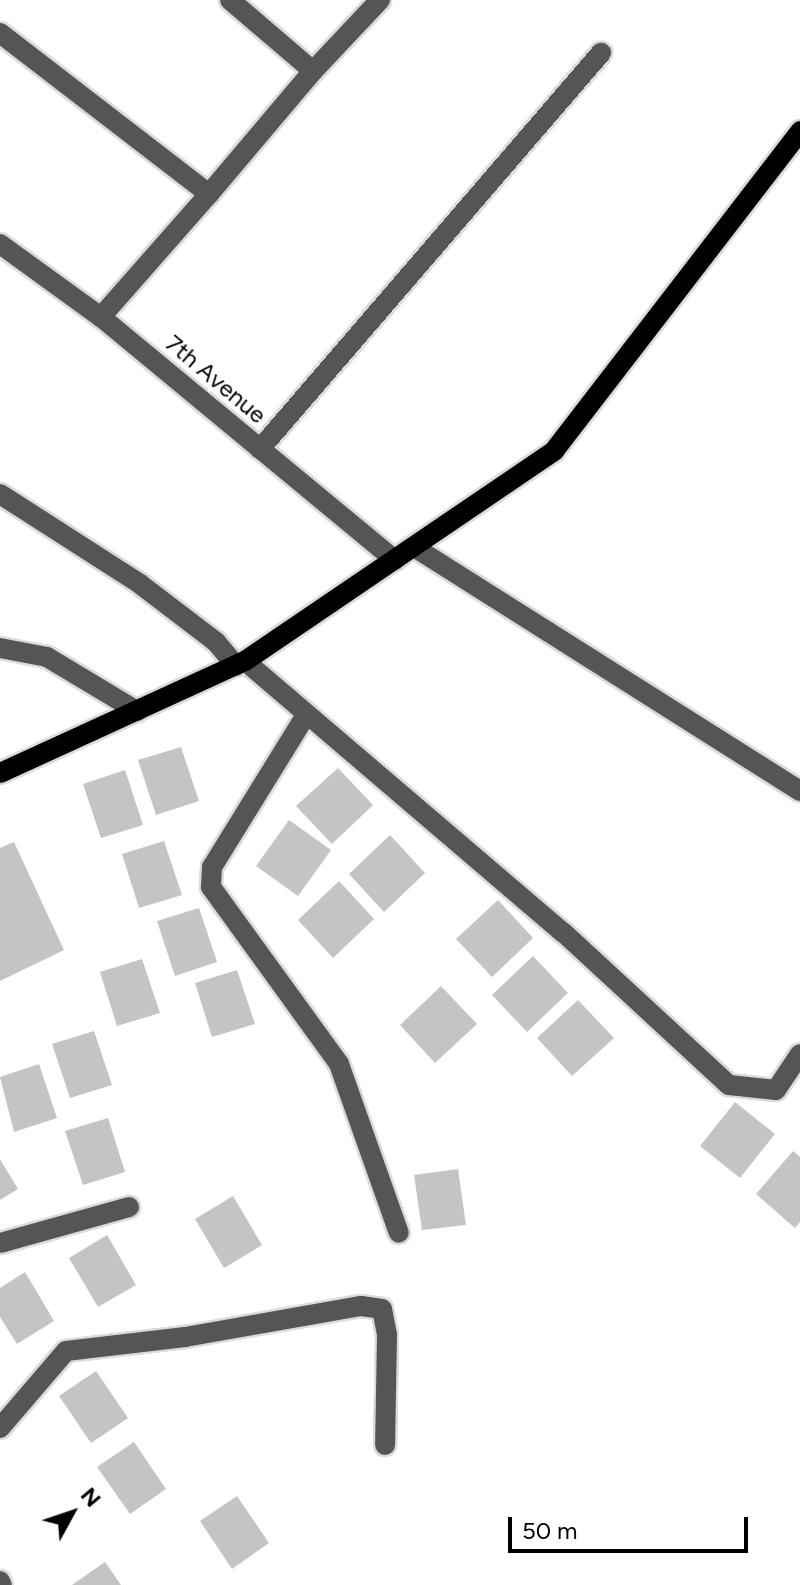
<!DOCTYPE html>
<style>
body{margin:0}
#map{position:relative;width:800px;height:1585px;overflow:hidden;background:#fff;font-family:Figtree,sans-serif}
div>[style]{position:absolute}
.building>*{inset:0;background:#c4c4c4}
.roads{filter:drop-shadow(2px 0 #dbdbdb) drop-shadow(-2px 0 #dbdbdb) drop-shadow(0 2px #dbdbdb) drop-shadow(0 -2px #dbdbdb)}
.minor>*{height:20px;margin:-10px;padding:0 10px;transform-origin:10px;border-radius:10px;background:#555}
.major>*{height:20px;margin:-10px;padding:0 10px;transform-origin:10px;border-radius:10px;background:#000}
span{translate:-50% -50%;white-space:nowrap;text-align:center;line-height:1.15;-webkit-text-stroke:8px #fff;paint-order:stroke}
.street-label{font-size:24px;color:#000}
.north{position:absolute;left:32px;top:1473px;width:80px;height:80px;-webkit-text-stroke:6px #fff;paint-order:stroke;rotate:50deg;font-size:22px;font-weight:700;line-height:32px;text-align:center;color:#000}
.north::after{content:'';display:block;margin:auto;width:28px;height:36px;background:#000;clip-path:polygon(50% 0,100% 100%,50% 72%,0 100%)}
.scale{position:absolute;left:508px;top:1517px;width:240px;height:36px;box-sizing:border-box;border:4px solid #000;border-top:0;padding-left:10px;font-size:24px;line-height:28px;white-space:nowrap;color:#000;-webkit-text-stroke:6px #fff;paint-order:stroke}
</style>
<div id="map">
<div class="building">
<i style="clip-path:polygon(181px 747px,199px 801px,156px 815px,138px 760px)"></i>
<i style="clip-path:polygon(338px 768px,373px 805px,332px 844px,296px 806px)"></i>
<i style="clip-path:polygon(125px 770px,143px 825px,101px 838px,83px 784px)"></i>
<i style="clip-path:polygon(289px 820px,331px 850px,298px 896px,256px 866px)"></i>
<i style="clip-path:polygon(390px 835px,425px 873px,384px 912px,349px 874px)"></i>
<i style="clip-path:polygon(164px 841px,182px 895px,139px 908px,122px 854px)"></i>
<i style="clip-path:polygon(14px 842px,64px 950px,0 981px,0 848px)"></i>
<i style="clip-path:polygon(339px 881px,374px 919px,333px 958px,298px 920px)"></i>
<i style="clip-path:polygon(498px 900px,533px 938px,492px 977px,456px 939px)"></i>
<i style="clip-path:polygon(199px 908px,217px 962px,175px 976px,157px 921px)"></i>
<i style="clip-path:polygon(533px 956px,568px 993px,527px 1032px,492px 995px)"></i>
<i style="clip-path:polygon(142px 959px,160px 1013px,117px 1026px,100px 972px)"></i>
<i style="clip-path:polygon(237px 970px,255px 1024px,212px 1037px,195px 983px)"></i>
<i style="clip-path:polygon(441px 986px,477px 1024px,435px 1063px,400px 1025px)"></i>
<i style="clip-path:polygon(578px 1000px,614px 1038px,572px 1076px,537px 1038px)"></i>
<i style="clip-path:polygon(94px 1031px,112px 1085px,70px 1098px,52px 1044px)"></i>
<i style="clip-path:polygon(39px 1064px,57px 1118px,14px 1132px,0 1077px)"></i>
<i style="clip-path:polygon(735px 1102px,775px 1134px,740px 1178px,700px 1146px)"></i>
<i style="clip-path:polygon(108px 1118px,125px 1172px,83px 1185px,65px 1131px)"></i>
<i style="clip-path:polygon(793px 1151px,800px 1157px,800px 1222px,795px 1228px,756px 1194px)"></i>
<i style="clip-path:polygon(0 1159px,18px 1189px,0 1200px)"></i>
<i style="clip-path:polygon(458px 1169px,466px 1225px,422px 1230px,414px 1175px)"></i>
<i style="clip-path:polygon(233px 1196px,262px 1245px,224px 1268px,195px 1219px)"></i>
<i style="clip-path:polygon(107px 1235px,136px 1285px,98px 1307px,69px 1258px)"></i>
<i style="clip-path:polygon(25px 1272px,54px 1321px,17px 1344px,0 1317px,0 1288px)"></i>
<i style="clip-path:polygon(96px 1371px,128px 1418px,91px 1443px,59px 1396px)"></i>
<i style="clip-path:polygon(134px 1442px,166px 1489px,130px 1514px,97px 1467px)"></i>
<i style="clip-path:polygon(237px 1496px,269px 1543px,232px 1569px,200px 1521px)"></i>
<i style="clip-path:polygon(105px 1562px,121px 1585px,72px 1585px)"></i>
</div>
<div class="roads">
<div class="minor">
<i style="left:0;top:33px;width:264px;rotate:37.6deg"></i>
<i style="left:209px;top:194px;width:164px;rotate:131.3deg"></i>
<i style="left:313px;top:71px;width:98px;rotate:-46.7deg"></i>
<i style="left:209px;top:194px;width:161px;rotate:-49.8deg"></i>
<i style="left:313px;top:71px;width:109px;rotate:-139.5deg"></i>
<i style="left:0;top:244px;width:125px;rotate:35.9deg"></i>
<i style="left:101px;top:317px;width:381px;rotate:39.6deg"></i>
<i style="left:260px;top:449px;width:523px;rotate:-49.27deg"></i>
<i style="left:0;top:494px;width:166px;rotate:32.7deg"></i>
<i style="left:140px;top:584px;width:96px;rotate:37.3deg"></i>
<i style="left:216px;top:642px;width:31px;rotate:50deg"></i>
<i style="left:414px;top:547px;width:457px;rotate:32.3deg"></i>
<i style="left:0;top:648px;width:48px;rotate:10.8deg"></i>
<i style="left:47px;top:657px;width:105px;rotate:31deg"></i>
<i style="left:245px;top:661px;width:419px;rotate:40.5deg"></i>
<i style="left:564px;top:933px;width:224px;rotate:42.7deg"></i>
<i style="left:729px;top:1085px;width:47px;rotate:6.1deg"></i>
<i style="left:776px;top:1090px;width:43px;rotate:-56.3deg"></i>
<i style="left:306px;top:715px;width:179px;rotate:121.7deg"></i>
<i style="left:212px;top:867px;width:20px;rotate:93deg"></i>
<i style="left:211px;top:887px;width:218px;rotate:54.1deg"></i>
<i style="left:339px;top:1064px;width:179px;rotate:70.5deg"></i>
<i style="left:0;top:1243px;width:134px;rotate:-15.6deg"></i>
<i style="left:0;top:1428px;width:101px;rotate:-49.4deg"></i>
<i style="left:66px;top:1351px;width:120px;rotate:-6.7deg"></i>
<i style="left:185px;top:1337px;width:179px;rotate:-10deg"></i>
<i style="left:361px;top:1306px;width:21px;rotate:8deg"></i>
<i style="left:382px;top:1309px;width:26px;rotate:79deg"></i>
<i style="left:387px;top:1335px;width:110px;rotate:91deg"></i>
<i style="left:0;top:1581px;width:4px;rotate:63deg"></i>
</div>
<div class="major">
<i style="left:0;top:773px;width:269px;rotate:-24.6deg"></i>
<i style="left:245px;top:661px;width:374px;rotate:-34.2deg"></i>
<i style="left:554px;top:451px;width:404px;rotate:-52.4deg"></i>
</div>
</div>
<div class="street-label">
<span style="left:216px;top:379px;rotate:40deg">7th Avenue</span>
</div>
<div class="north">N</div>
<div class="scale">50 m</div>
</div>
